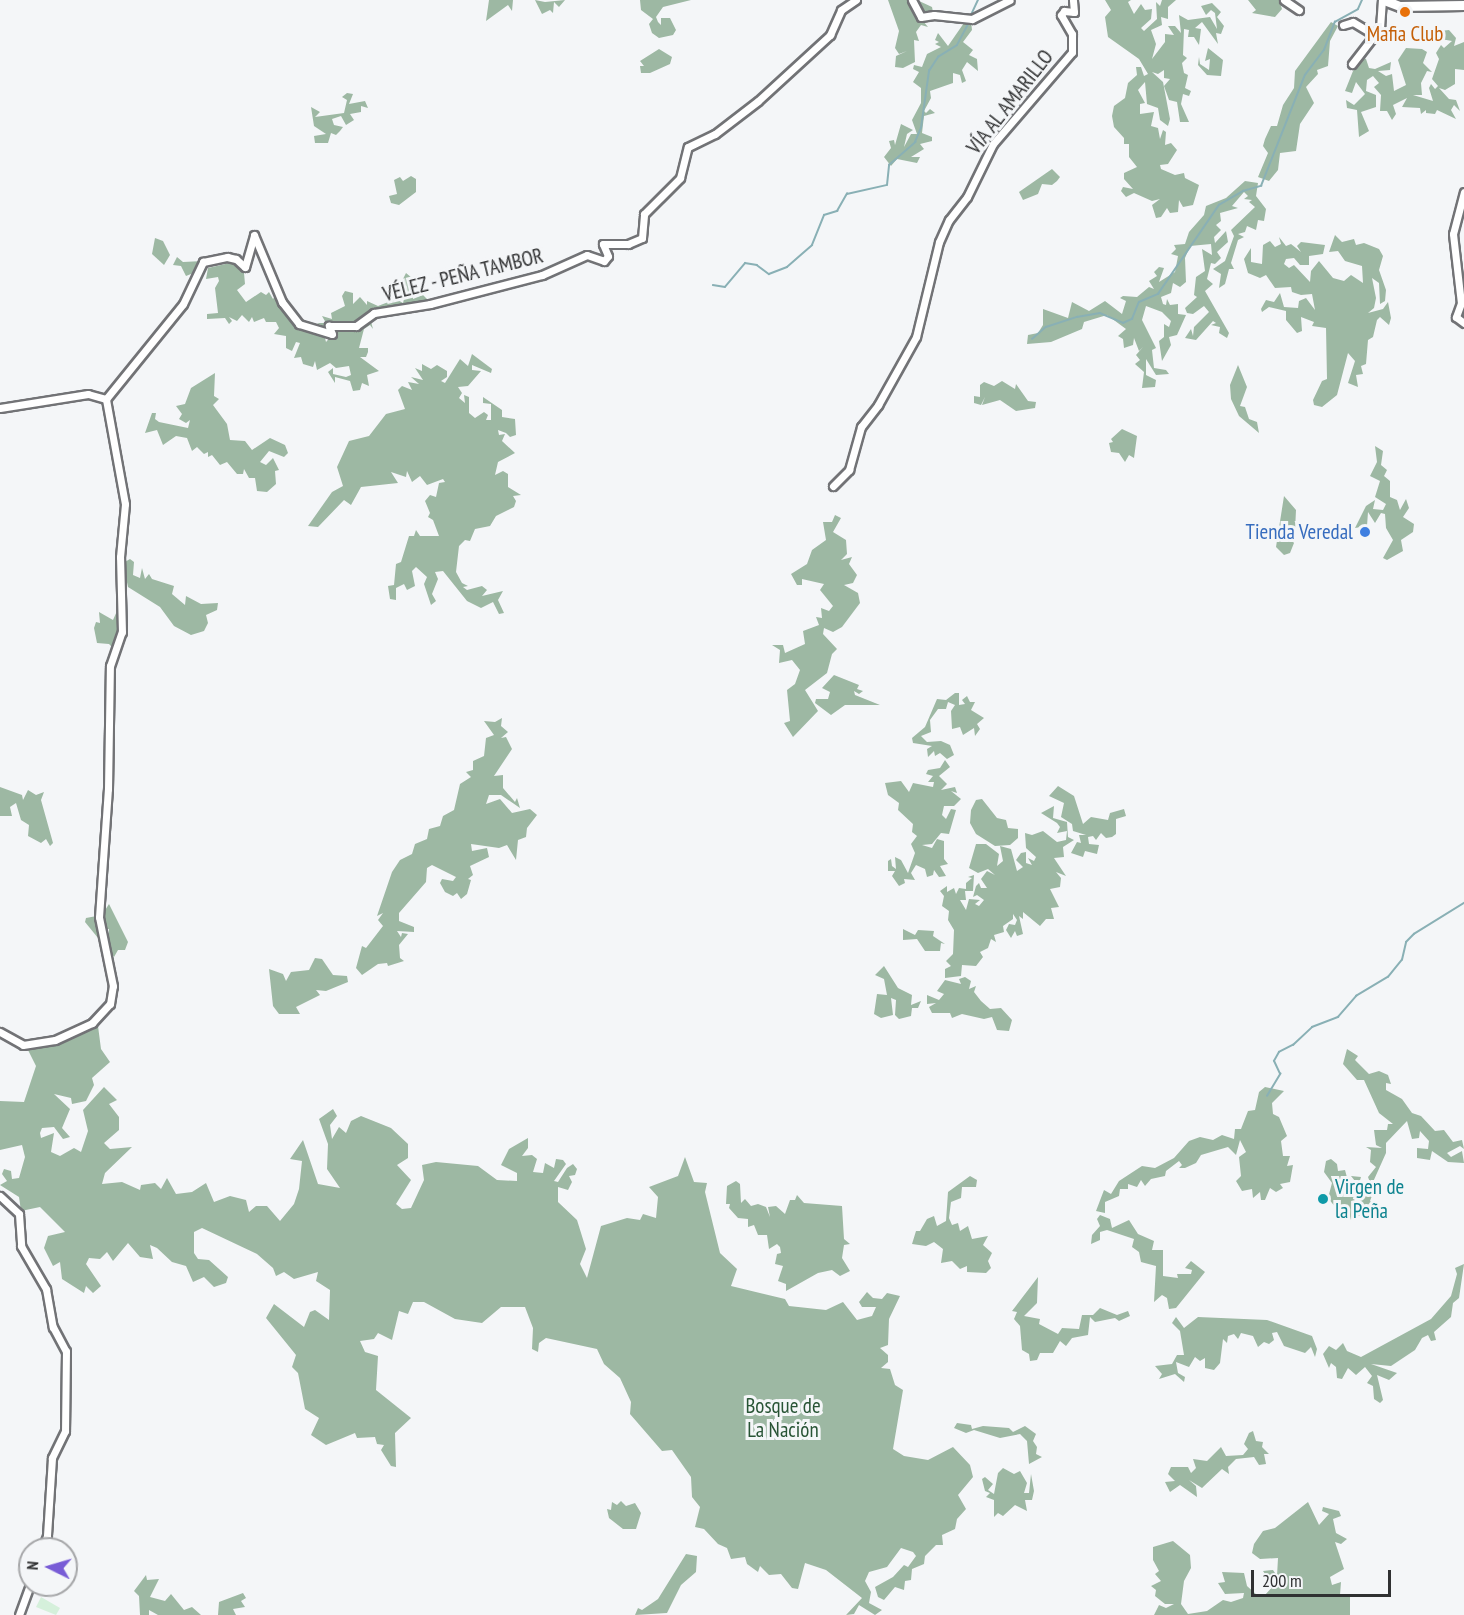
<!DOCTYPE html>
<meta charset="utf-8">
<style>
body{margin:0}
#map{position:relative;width:1464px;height:1615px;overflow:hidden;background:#f4f6f8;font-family:"PT Sans Narrow",sans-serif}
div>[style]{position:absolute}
.green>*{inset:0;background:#d5f0db}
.forest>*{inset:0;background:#9db8a3}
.stream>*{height:1.5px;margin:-0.75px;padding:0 0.75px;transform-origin:0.75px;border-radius:0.75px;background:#89b0b5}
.roads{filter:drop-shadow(2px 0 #727376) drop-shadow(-2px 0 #727376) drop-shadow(0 2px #727376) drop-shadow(0 -2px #727376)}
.minor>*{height:7px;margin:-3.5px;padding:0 3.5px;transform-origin:3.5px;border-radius:3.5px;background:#fff}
.major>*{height:9px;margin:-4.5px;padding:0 4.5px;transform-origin:4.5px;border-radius:4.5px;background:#fff}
.dots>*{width:16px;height:16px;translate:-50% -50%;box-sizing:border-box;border:3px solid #f4f6f8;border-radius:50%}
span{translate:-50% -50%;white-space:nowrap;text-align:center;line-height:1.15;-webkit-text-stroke:6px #f4f6f8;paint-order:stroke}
.food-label{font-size:21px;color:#c56008}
.street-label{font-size:21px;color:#303132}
.shop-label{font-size:21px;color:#366cbe}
.right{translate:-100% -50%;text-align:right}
.culture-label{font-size:21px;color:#0d838f}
.left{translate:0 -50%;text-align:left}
.park-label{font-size:21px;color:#285435}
.north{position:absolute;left:18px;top:1537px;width:60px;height:60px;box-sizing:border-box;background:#f4f6f8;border:2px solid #a6a7a9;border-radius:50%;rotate:275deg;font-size:16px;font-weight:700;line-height:24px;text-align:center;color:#303132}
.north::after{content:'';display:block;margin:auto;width:21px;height:27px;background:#785cd6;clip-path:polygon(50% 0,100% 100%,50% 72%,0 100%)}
.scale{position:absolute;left:1251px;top:1570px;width:140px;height:27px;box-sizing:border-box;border:3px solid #303132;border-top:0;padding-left:8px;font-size:18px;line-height:21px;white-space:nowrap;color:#303132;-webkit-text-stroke:4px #f4f6f8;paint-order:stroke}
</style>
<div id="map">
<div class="green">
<i style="clip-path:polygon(41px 1597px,60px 1608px,56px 1615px,36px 1607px)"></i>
</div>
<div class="forest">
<i style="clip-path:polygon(489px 0,513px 0,512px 11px,508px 5px,486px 21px)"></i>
<i style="clip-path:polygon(535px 0,545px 2px,565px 0,559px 7px,554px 2px,553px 13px,550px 10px,542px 14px)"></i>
<i style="clip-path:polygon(640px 0,691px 0,663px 7px,656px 17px,658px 22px,661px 25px,661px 18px,670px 18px,676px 30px,673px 35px,659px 38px,652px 33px,649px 24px,653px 19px,641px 10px)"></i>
<i style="clip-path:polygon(888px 0,908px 0,918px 18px,917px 0,932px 7px,933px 12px,923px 21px,928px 27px,921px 25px,916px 32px,919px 41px,914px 40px,915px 62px,903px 68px,895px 67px,896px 56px,907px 51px,899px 54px,895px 48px,899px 31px)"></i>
<i style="clip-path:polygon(1105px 0,1131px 0,1128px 2px,1134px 14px,1141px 4px,1145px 10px,1152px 9px,1151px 19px,1141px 28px,1144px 31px,1157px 19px,1156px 2px,1160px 6px,1162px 0,1176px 0,1168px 7px,1168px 19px,1161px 17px,1162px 25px,1151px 30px,1156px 44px,1152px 59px,1165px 42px,1165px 34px,1174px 35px,1168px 26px,1175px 26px,1181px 33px,1179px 15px,1188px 20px,1210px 17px,1217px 29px,1215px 13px,1211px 10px,1206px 15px,1201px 6px,1212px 3px,1221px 12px,1217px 17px,1224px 26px,1221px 34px,1216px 33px,1218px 44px,1202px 22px,1195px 28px,1201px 29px,1199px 45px,1194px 37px,1188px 37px,1189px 30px,1184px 29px,1183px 55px,1187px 58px,1182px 63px,1184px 73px,1188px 75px,1185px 88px,1191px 91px,1189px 96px,1183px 94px,1181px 104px,1189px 122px,1180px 122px,1177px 102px,1169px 100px,1164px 86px,1170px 79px,1164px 78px,1164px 70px,1158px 74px,1152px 72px,1163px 82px,1170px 119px,1168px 126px,1160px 120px,1158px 108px,1147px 104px,1145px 82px,1138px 90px,1145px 103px,1140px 104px,1140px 114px,1154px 112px,1151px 126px,1158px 128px,1160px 139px,1163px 130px,1166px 132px,1165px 145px,1171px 143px,1177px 150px,1168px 164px,1160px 165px,1161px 169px,1175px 175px,1184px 173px,1185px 178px,1199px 185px,1193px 205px,1183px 207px,1179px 200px,1178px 212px,1170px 213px,1167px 208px,1161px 217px,1156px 218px,1152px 205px,1160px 199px,1152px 201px,1134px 193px,1126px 197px,1121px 191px,1123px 187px,1133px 189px,1124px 179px,1124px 173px,1137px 167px,1129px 157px,1129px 144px,1124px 144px,1124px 138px,1114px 127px,1112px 116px,1114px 106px,1125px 98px,1128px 83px,1137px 75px,1136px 67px,1141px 67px,1144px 76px,1148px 74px,1139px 59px,1108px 37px,1105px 17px,1111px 10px)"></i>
<i style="clip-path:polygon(1248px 0,1279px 0,1282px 9px,1275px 17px,1252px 13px,1256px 10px)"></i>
<i style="clip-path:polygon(966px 20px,971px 21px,972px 30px,963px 42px,973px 50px,969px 55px,977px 59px,978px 71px,967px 62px,962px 70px,966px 81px,962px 83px,960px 75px,953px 73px,953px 83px,930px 91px,931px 98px,924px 111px,926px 113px,930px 109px,935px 113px,924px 116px,922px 133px,932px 137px,932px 141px,920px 144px,924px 149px,911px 157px,920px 157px,917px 163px,897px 159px,891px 166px,884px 157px,891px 148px,889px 141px,894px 140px,895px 145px,901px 124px,913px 130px,907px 134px,904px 147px,911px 134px,917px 134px,912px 120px,921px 103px,921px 88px,913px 82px,919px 72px,913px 69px,914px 65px,922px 67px,927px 54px,941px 47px,935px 44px,939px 42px,935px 40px,938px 33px,948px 46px)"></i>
<i style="clip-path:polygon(1331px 22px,1338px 26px,1330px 41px,1328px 66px,1317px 70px,1318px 74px,1306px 87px,1314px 103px,1300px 124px,1296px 151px,1280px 153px,1278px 170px,1269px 181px,1258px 177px,1268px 153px,1263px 146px,1265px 139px,1271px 126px,1277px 126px,1283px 105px,1294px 88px,1295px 71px)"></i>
<i style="clip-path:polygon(1449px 30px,1456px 38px,1454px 46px,1464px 42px,1464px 70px,1455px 69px,1455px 84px,1445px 90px,1439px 88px,1449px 99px,1456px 100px,1460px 111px,1454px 105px,1451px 110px,1456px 119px,1437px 110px,1435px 114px,1426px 113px,1426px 110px,1421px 114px,1420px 108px,1402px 107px,1407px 98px,1393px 105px,1396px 114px,1392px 120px,1387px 111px,1380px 111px,1381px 95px,1374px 87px,1379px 83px,1373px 76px,1367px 80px,1366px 91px,1376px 95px,1376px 107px,1361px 112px,1369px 131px,1359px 137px,1357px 110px,1347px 108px,1346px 100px,1354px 105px,1365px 94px,1356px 82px,1352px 93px,1345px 91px,1357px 61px,1361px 57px,1366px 59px,1369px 68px,1375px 69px,1391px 62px,1390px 70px,1378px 71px,1386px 76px,1392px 74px,1394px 91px,1406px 85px,1398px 60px,1406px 48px,1422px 49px,1427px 52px,1423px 63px,1432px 72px,1427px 71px,1421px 83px,1422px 95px,1413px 95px,1433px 101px,1429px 88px,1431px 84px,1435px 89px,1438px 86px,1432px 79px,1439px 59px,1436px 53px,1441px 45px,1444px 48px,1452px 41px,1441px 39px,1440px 31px)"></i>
<i style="clip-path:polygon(1208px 48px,1223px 60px,1221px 76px,1207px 75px,1198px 65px,1199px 57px,1200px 64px,1209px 70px,1210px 59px,1205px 61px)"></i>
<i style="clip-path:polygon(659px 49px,672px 57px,670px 64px,650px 73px,641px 73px,640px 66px,644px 66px,640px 61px)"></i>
<i style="clip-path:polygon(347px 93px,353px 94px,349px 104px,365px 101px,368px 108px,361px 106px,361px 112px,350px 114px,354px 120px,346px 125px,341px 116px,332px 119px,334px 125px,343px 127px,340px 131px,336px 135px,331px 133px,328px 143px,315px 143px,314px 136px,326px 134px,314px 126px,311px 107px,320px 112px,315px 117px,344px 113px,347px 100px,342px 97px)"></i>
<i style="clip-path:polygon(1052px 169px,1060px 177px,1057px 181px,1052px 185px,1042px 184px,1038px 194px,1023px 200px,1019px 192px)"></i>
<i style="clip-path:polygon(411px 176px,416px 179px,416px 192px,399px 205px,391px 203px,389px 196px,397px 194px,394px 180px,400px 177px,403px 181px)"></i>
<i style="clip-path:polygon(1245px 181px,1258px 183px,1256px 196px,1266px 209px,1264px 221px,1258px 220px,1256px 230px,1247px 226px,1245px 232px,1238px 234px,1244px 237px,1238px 240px,1231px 263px,1234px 269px,1229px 269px,1225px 284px,1219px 288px,1221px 274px,1213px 269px,1225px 261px,1234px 236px,1231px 230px,1255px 207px,1249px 202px,1252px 200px,1244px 199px,1248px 196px,1244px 192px,1232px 206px,1238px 208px,1220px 213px,1221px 221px,1216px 225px,1221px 230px,1214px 237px,1215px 243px,1226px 231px,1228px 242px,1217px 252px,1221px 258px,1215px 264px,1211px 263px,1207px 279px,1213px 284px,1205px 291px,1229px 333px,1227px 338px,1219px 333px,1220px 327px,1211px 325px,1216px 323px,1213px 321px,1196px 340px,1185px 338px,1191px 329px,1193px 336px,1194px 327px,1209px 312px,1204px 306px,1193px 314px,1187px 313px,1185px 308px,1197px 297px,1194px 295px,1196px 277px,1205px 271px,1202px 249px,1212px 255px,1211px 244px,1190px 246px,1185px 258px,1186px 282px,1180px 287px,1173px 283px,1171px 293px,1161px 297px,1163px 304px,1166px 305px,1167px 299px,1170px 305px,1178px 304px,1178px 314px,1186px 315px,1177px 335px,1169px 337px,1171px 345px,1162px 361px,1159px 341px,1164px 337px,1164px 324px,1169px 327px,1171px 321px,1162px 312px,1146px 306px,1142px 320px,1156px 348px,1152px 350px,1154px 368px,1166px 370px,1169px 374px,1156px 375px,1146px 359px,1146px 375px,1156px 380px,1155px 387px,1142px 388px,1144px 372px,1135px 364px,1140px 360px,1136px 355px,1143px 347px,1139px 351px,1134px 338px,1133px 345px,1124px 348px,1123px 339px,1118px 336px,1126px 329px,1107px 315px,1084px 322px,1082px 329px,1051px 342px,1027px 344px,1028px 335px,1038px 333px,1043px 325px,1043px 309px,1068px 318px,1072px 302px,1089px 311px,1105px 301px,1122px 314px,1126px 301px,1120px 298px,1123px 296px,1137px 297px,1149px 287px,1154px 289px,1149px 281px,1157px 276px,1154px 272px,1159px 267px,1164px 268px,1159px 282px,1175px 272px,1178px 256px,1171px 254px,1176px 249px,1174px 245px,1185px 244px,1189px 232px,1204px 215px,1206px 206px,1226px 198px)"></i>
<i style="clip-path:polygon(1335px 235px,1342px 242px,1354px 239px,1356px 245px,1364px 243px,1379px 249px,1383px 256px,1379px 270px,1386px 290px,1385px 301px,1380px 304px,1379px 283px,1372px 278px,1376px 298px,1374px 308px,1368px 313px,1383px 309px,1388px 302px,1391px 318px,1389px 325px,1380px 317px,1377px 320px,1373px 337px,1368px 340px,1366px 364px,1361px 366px,1363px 374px,1356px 375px,1358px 387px,1348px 383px,1355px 361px,1348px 353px,1337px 395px,1322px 407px,1314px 405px,1313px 400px,1322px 381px,1327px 379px,1326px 328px,1312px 326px,1314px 322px,1301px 317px,1302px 331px,1297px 333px,1286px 320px,1286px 311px,1269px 307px,1262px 312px,1261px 309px,1266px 300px,1274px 302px,1280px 293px,1284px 307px,1298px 308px,1299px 301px,1306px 298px,1315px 310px,1312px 294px,1301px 295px,1292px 292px,1291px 287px,1275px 288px,1266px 275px,1260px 278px,1248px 273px,1244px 259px,1251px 248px,1251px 262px,1262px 264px,1263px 245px,1270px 241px,1275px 247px,1281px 244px,1279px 237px,1286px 246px,1291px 244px,1301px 252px,1297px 246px,1301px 242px,1325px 245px,1323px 254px,1309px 256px,1309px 265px,1300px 265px,1294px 258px,1286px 259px,1284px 264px,1289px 268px,1294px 265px,1310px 282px,1311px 271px,1319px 261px,1333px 278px,1344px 281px,1351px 275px,1363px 283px,1362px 266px,1345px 261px,1338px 251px,1329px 252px)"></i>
<i style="clip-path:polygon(155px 238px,163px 241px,170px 255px,164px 265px,152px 254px)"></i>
<i style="clip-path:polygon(177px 257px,183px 262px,203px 261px,196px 272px,186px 276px,181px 266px,173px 265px)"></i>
<i style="clip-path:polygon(234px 262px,244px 273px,245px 284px,237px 290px,246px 302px,261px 292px,266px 295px,269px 292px,273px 299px,276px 295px,308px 333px,324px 334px,326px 342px,335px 332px,317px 323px,326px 323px,322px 316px,332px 319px,331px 313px,345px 306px,342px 296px,345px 291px,353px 293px,353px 304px,360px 297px,367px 305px,367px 301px,378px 306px,396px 299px,403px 303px,407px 287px,402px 281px,406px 273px,412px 278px,413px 299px,423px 295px,428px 300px,417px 312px,370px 318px,373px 329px,370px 325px,364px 329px,359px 348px,368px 348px,368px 352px,366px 357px,360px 357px,379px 371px,367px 375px,369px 386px,362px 383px,360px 390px,353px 391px,350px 381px,335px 377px,335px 383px,328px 372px,333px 368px,333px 374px,346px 377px,351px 375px,349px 366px,336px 368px,330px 363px,317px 370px,315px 361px,313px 367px,303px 364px,301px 357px,294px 358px,300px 343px,296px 342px,292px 351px,286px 348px,286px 336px,274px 334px,279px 328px,276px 322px,266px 322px,264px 318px,254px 322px,252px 317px,249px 322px,242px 315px,237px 321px,229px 317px,232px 321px,229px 324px,225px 318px,207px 319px,207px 314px,218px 313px,215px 288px,219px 281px,218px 277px,206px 279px,208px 268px)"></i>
<i style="clip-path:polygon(472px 354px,492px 369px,491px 373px,472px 365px,472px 370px,481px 371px,468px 386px,458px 387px,462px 393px,459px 398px,465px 403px,464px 395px,469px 397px,469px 413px,475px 418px,484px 412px,488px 415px,486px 420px,491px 420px,491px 404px,483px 403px,483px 397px,502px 410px,502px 417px,515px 419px,516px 435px,510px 437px,506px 433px,498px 430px,499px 435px,505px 434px,502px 441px,515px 453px,498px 462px,495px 475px,503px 471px,508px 474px,508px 487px,521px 495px,513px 496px,516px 501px,514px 507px,496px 516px,490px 526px,475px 529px,470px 541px,465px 540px,459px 546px,456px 572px,462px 583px,468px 586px,463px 587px,467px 590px,482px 586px,487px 590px,482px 596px,503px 591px,498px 600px,504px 613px,499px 614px,493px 602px,481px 608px,467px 601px,443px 571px,435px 572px,438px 579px,432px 594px,436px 601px,431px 605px,424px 584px,427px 577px,416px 567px,412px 571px,415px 586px,407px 590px,404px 584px,396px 588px,396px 600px,390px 599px,388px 586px,394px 585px,396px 564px,401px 562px,409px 536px,414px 536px,416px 530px,420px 536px,439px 536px,433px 520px,428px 517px,430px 513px,425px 501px,430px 495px,436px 497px,439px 483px,445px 482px,443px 479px,427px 485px,420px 476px,412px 482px,407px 471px,406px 477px,391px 472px,398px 483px,361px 487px,351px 505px,344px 500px,318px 527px,308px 526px,332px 492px,343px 486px,337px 467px,349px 441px,369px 436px,386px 414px,405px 409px,398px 390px,402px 386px,412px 390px,408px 382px,419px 384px,411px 377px,423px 380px,415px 368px,422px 371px,422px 364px,431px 369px,437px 365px,447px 371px,447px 377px,441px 381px,445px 383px,460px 359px,468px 366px)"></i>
<i style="clip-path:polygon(1238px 365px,1247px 387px,1240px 406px,1245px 407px,1249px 419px,1257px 422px,1259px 433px,1239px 416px,1231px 399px,1230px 385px)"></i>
<i style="clip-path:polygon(215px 373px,214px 396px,219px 399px,213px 405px,227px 424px,230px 440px,245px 441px,252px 450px,270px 438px,285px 445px,288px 453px,284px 457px,269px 451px,260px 462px,266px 465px,273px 458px,279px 470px,275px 471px,276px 484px,267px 492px,257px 491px,255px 478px,249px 478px,244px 469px,243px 474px,237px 474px,227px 462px,220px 465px,212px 455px,208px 457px,208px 452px,204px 454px,197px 447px,192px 451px,187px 438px,176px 436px,163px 445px,157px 430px,145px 433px,152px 413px,156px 413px,155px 419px,159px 422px,188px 428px,190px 420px,186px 423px,179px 419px,182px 414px,176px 406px,185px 404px,191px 388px)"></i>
<i style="clip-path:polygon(1002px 381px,1015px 389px,1016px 384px,1028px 401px,1036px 402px,1035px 408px,1016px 411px,1000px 400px,982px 405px,985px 397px,981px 405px,974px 403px,974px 396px,980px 397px,980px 385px,984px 382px,994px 386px)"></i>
<i style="clip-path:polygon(1122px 429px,1137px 436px,1134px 458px,1129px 455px,1125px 462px,1119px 453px,1111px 452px,1109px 443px,1113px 442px,1111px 439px)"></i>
<i style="clip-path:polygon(1375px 446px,1383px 451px,1381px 465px,1387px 470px,1384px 476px,1390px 481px,1390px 497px,1397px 500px,1400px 510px,1406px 499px,1409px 508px,1403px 517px,1414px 524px,1413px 532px,1401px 540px,1403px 551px,1387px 560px,1383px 558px,1393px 540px,1386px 528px,1385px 514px,1381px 513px,1375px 523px,1368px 512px,1367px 526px,1355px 528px,1366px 506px,1375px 500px,1373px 509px,1383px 510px,1386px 504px,1375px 497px,1380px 481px,1370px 476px,1377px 462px)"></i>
<i style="clip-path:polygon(1284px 496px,1296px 510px,1295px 531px,1289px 537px,1294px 543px,1290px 553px,1284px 555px,1276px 547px)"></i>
<i style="clip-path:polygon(835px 515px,841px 518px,833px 532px,846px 540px,847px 554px,841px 560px,852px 557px,849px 564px,857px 575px,853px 583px,844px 585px,858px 593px,860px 603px,842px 627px,833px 632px,824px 628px,823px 634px,837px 649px,832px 654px,827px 673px,805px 690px,818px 711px,793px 737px,784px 723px,790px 721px,787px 690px,795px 684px,800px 670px,792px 660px,779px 663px,780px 650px,772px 645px,783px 645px,785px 653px,805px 644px,803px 631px,819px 625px,816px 617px,822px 618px,821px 608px,829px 611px,833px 606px,820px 590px,824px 584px,802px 579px,802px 585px,797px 585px,791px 574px,807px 564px,812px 550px,826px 540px,823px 522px,832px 522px)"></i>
<i style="clip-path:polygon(130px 559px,134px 562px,133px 575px,140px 578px,142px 568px,145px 579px,149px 574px,152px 579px,174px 586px,172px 594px,185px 605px,186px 596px,201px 604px,218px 603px,217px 610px,206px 615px,208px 623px,204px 631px,191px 635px,174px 626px,160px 607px,128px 587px,123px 563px)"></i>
<i style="clip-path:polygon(121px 602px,125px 605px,125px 636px,121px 650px,116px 651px,109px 644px,97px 643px,94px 628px,96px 622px,100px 623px,99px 612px,113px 620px)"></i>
<i style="clip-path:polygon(834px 675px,859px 685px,857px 689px,863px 691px,859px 694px,854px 691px,855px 695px,880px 705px,845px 705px,831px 715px,815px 703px,816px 699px,828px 699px,830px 692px,822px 688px)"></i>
<i style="clip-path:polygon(955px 693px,959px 693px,959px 705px,965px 704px,962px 700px,967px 696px,970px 702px,975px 702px,971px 710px,984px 718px,977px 724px,980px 729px,975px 736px,974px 728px,963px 735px,960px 727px,952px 729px,951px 711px,955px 705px,948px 702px,946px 709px,938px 709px,930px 720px,931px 732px,921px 736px,927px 742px,941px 741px,950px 745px,954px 755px,947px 759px,940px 753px,935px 756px,934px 751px,928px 757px,927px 749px,932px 746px,913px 743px,912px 738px,925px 727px,937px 699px,946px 700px)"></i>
<i style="clip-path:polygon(502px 718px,501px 726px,508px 732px,501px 738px,506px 737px,512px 749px,494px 776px,503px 775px,503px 788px,515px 802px,517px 798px,520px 808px,501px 795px,489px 795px,486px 804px,500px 799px,512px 813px,530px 809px,537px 815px,527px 828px,526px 837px,518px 840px,516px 860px,507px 845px,499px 848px,471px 844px,472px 851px,487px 848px,489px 857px,470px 866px,473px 875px,468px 879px,471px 880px,467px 894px,461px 899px,457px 893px,453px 896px,445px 892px,440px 883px,442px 879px,453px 881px,456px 877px,432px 865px,427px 868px,426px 882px,399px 913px,399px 921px,414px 927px,414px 932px,397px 931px,401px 937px,402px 933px,408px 934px,399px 945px,400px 958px,404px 961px,388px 966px,387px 963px,378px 964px,362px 975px,356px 968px,362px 946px,366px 948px,383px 926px,378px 920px,383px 913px,377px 916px,392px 872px,400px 860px,412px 854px,415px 844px,427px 839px,429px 829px,440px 826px,443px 816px,454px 810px,460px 784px,471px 777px,466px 772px,473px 770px,473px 761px,484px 756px,486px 738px,494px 735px,484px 721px,495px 722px)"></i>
<i style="clip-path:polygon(945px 760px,950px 767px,939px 776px,947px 784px,941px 790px,955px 787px,957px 793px,951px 791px,961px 799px,954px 806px,944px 806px,942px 815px,946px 819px,951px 809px,956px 810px,949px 834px,941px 833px,932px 844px,922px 845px,932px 848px,937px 839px,944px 841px,944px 859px,948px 864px,940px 866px,946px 876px,939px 877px,934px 870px,933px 875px,927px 877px,925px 869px,916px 865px,911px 873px,915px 880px,904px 879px,905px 883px,899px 886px,892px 876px,895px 871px,888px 871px,888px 861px,891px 859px,892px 866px,896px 869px,895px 857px,901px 860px,908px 873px,915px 853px,911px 844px,917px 836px,912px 832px,913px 824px,898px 810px,899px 803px,888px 795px,885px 783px,901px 781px,909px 792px,913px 783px,933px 787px,934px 782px,928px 782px,933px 776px,926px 774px,928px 770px,940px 768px)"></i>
<i style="clip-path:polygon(1058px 786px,1074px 796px,1083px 824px,1091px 817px,1108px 820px,1110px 813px,1124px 809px,1126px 816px,1116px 819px,1116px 834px,1112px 837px,1106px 838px,1101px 833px,1096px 840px,1093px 836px,1088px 837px,1089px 844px,1099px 845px,1097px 854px,1085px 851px,1083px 857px,1071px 853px,1077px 842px,1081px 843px,1079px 835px,1086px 835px,1073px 831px,1072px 824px,1061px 817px,1064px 803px,1049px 796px)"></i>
<i style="clip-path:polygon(0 787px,22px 795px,23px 800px,28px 790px,36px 795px,44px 792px,41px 800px,53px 843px,50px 846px,46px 839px,41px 843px,28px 836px,29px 825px,21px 820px,16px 803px,10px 807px,12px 816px,0 816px)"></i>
<i style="clip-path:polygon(982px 799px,997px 818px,1006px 820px,1008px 828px,1018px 829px,1018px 838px,1010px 845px,995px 846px,976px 834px,970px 823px,971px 810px,976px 800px)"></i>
<i style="clip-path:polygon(1054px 806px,1053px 818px,1067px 822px,1068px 837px,1074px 840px,1063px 847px,1064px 857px,1054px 858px,1066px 876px,1056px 872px,1061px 878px,1060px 887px,1050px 889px,1059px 907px,1051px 908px,1054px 919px,1046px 919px,1040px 926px,1023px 912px,1023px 919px,1019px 916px,1023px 934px,1017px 936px,1015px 931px,1011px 938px,1006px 930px,1009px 924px,1015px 925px,1017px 920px,1013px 914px,1013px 919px,1003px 926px,1004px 932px,994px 935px,996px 942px,991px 939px,988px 948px,980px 952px,983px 957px,976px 966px,962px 965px,961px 976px,945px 978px,945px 969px,951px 966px,946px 961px,953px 954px,954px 930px,948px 920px,949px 911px,942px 906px,944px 896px,940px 891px,947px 886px,947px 892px,954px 888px,956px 894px,959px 888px,966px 889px,966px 883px,972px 878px,968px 877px,974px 875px,973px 891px,965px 891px,966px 900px,960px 900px,966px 910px,969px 899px,980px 900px,975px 904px,979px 906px,984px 900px,977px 895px,973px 897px,976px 886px,979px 883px,981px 888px,987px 888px,981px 879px,987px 871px,995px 875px,988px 869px,978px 873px,969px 868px,976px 844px,986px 844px,999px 854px,997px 866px,1003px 861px,1000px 846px,1011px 849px,1017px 871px,1023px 867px,1016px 860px,1021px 853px,1026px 852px,1026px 863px,1032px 865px,1028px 858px,1034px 861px,1036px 857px,1026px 848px,1025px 833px,1032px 835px,1043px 831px,1057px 842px,1066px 840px,1067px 831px,1057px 833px,1060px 827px,1057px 823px,1041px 813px)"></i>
<i style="clip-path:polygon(109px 904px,128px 942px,125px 950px,118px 950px,114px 957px,107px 946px,109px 929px,104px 929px,103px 920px,98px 938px,85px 922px,86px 918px,102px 915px)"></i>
<i style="clip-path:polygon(903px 929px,915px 935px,918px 930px,934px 931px,933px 936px,945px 944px,941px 943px,940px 951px,925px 951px,917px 939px,903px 940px)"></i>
<i style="clip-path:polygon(315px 958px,322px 959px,333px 975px,347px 976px,348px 982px,326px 991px,316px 990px,320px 995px,296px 1007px,300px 1014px,279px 1014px,273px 1006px,269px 969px,283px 974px,286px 981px,291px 972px,309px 970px)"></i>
<i style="clip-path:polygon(884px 966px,898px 988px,912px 995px,911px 1005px,921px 1001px,918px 1008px,912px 1008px,911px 1016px,899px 1019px,895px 1015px,896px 1000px,891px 998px,893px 1015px,881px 1018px,874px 1014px,877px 994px,887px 995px,884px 979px,875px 975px)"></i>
<i style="clip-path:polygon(965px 977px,971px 981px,969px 989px,976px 986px,974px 992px,981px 1001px,990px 1009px,1001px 1008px,1012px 1020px,1009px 1031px,997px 1030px,992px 1017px,984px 1019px,962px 1014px,952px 1018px,950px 1013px,932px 1013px,929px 1007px,936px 1003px,927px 1004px,927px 995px,939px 1000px,944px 994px,937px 991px,945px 980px,961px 984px,959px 979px)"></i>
<i style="clip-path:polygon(98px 1026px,101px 1049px,110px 1062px,92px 1078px,94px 1085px,86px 1101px,72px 1104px,71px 1098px,54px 1094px,70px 1109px,62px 1128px,70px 1137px,63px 1139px,54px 1127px,42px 1128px,40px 1133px,41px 1138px,54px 1133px,51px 1152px,60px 1156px,74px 1148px,81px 1152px,88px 1131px,83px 1110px,104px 1087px,117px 1100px,109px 1104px,119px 1117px,119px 1130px,104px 1143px,110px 1149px,132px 1147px,105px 1173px,102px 1184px,122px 1182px,140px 1190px,141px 1185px,155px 1183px,161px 1189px,167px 1178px,176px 1194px,192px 1192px,206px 1183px,214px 1202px,230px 1196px,246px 1200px,249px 1212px,256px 1206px,267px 1206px,280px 1221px,294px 1204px,299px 1189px,302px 1161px,290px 1159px,303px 1140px,318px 1184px,340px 1188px,327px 1169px,328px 1144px,319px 1119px,333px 1109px,337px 1116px,330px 1125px,332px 1139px,339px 1127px,346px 1133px,351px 1121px,361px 1116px,391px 1128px,408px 1144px,408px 1158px,397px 1165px,411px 1180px,396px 1204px,402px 1209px,411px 1208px,424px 1180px,422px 1165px,436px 1162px,478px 1166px,497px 1180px,517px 1181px,517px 1173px,501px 1165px,509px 1149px,528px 1138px,528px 1148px,522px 1156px,532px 1155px,537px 1159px,533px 1172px,543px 1173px,545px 1163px,554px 1168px,556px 1159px,563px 1160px,566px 1164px,554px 1181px,558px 1182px,567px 1168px,573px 1164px,577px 1169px,575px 1175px,569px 1176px,572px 1182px,568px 1190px,558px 1187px,558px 1202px,577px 1220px,586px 1249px,580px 1264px,587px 1278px,601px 1226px,627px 1218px,640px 1220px,643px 1214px,656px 1218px,658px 1197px,649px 1187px,678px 1176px,685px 1157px,694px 1182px,707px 1183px,705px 1192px,720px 1253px,737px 1269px,731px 1286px,785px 1299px,789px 1306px,826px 1310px,843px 1302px,857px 1320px,872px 1316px,876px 1307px,862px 1307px,859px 1302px,867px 1292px,873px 1298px,882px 1299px,887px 1293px,900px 1296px,889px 1319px,888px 1345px,880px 1348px,888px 1355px,888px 1362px,881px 1368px,890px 1369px,895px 1385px,903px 1390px,893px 1449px,904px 1456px,928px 1460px,953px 1447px,970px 1465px,973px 1477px,958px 1495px,966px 1509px,957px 1519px,955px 1529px,942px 1535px,943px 1545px,936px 1545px,925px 1556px,924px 1564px,912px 1569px,911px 1580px,905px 1581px,904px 1590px,895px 1587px,884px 1600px,878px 1597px,875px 1587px,893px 1577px,904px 1565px,908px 1567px,916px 1556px,913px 1552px,901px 1548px,887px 1567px,869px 1572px,865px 1581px,871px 1592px,869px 1603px,882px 1610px,875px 1615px,859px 1605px,854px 1614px,846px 1615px,862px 1598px,826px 1570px,805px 1563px,798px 1589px,792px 1588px,781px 1574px,769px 1575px,760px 1566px,758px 1572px,747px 1564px,745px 1557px,731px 1559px,727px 1548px,718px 1544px,704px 1529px,695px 1527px,700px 1507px,692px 1497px,691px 1477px,672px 1450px,662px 1451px,630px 1414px,631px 1402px,620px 1378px,604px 1364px,597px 1349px,546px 1338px,539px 1343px,538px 1352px,532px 1349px,533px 1328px,525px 1307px,501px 1307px,482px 1323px,455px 1319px,424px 1302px,413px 1302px,408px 1314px,399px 1311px,392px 1340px,378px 1333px,374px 1339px,360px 1341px,365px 1352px,378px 1356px,376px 1390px,411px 1418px,395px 1433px,396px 1467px,391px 1466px,381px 1450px,384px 1445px,377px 1444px,375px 1437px,357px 1438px,355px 1433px,326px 1445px,311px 1435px,319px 1418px,305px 1409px,298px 1373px,292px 1367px,296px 1355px,266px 1318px,274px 1304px,304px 1327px,310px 1312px,315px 1310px,329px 1320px,330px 1290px,316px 1281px,318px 1272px,294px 1279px,284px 1272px,276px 1276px,273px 1268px,257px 1254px,202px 1228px,194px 1232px,194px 1253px,198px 1259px,209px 1260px,228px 1277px,226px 1283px,214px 1287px,204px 1277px,193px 1282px,186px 1266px,172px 1262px,157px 1248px,150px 1245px,153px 1259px,140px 1257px,128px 1243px,113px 1261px,107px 1252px,100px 1259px,89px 1258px,86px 1264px,101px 1286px,93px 1293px,86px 1286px,84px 1293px,62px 1279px,60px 1262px,53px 1266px,44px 1248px,48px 1236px,65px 1232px,40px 1207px,21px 1211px,19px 1197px,0 1185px,7px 1181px,2px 1174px,4px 1169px,11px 1171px,12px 1179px,19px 1178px,25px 1157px,22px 1145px,0 1150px,0 1101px,24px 1102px,36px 1066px,28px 1050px)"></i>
<i style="clip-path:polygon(1347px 1049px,1358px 1056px,1355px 1060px,1369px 1074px,1379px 1071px,1388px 1075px,1391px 1084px,1386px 1083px,1386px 1090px,1402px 1099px,1412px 1113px,1421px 1116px,1435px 1131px,1444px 1130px,1453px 1142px,1462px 1140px,1464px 1149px,1460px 1146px,1447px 1153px,1451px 1157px,1462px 1151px,1464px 1163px,1448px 1162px,1432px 1151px,1430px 1160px,1417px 1158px,1417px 1148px,1428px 1149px,1429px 1141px,1420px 1131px,1419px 1138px,1412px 1139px,1407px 1121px,1386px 1143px,1386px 1153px,1373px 1182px,1379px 1188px,1372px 1188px,1368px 1177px,1376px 1167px,1370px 1162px,1371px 1150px,1366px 1147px,1382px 1148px,1376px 1145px,1374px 1130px,1387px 1130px,1388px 1124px,1393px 1124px,1379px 1113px,1364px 1080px,1357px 1080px,1343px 1064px)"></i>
<i style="clip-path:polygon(1265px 1087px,1284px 1091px,1272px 1103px,1273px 1114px,1279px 1117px,1287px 1136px,1281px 1141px,1283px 1156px,1290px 1156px,1287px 1166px,1293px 1165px,1290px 1182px,1280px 1184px,1283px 1188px,1276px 1192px,1270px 1188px,1265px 1200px,1261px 1200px,1260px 1192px,1253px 1198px,1252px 1189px,1242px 1191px,1236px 1181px,1241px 1176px,1239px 1157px,1246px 1152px,1240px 1140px,1236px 1155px,1228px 1147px,1201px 1155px,1196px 1163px,1185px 1168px,1179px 1168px,1182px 1165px,1179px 1161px,1166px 1171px,1165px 1176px,1151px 1179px,1145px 1186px,1141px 1180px,1137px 1187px,1128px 1184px,1128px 1189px,1120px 1189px,1119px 1196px,1105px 1202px,1105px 1213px,1096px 1211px,1104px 1190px,1111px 1194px,1119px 1181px,1142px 1166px,1155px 1168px,1174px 1158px,1189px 1141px,1200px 1137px,1213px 1140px,1222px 1135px,1234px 1139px,1235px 1129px,1241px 1129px,1248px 1111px,1255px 1110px,1259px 1092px)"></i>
<i style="clip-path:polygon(1331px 1159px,1337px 1164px,1338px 1171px,1345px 1170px,1349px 1185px,1355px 1181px,1351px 1176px,1361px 1177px,1357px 1190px,1361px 1189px,1368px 1197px,1373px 1193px,1370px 1201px,1385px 1213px,1360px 1210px,1361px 1215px,1350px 1220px,1348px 1213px,1336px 1208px,1328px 1198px,1332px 1183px,1324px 1172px,1326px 1161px)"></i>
<i style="clip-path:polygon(970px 1176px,977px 1180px,976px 1187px,962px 1187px,961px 1198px,951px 1202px,949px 1218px,952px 1225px,958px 1223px,960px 1231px,968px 1226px,972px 1239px,988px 1236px,983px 1245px,992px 1253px,988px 1261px,991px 1268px,986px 1273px,967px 1272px,967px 1266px,960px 1269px,952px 1261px,941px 1263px,943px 1249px,934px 1242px,926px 1246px,912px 1244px,916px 1231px,920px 1231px,927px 1219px,934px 1216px,937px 1226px,946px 1221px,948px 1192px)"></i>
<i style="clip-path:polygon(736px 1181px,740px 1184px,741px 1203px,745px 1199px,751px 1206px,758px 1204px,766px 1207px,770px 1217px,768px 1207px,776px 1206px,785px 1214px,790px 1200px,795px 1200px,797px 1195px,804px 1203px,842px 1206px,844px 1239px,850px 1244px,844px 1245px,842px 1258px,850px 1271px,840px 1276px,832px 1270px,818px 1273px,786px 1291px,786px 1284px,778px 1281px,783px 1266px,775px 1264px,777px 1254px,781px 1253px,780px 1247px,777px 1244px,769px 1249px,767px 1235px,758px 1235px,754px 1225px,748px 1227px,748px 1219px,738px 1218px,729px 1208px,730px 1204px,726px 1204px,727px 1186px)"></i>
<i style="clip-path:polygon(1100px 1215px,1110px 1219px,1112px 1228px,1129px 1220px,1138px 1234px,1154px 1241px,1152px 1250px,1163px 1250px,1163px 1276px,1178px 1278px,1177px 1274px,1191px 1274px,1192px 1270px,1185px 1268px,1191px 1261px,1205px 1272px,1176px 1308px,1169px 1309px,1167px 1298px,1162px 1295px,1154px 1302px,1156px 1266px,1141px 1262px,1139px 1252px,1132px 1247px,1134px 1239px,1107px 1230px,1100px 1232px,1100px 1240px,1091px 1244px,1092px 1235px,1100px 1226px,1097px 1219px)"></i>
<i style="clip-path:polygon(1464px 1264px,1459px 1298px,1453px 1303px,1451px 1317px,1434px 1332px,1436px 1340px,1431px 1341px,1428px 1335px,1422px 1338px,1415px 1350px,1391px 1366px,1371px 1364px,1397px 1373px,1389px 1380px,1377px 1375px,1383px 1400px,1380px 1403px,1374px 1399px,1373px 1386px,1367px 1383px,1372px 1376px,1365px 1367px,1356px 1375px,1348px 1368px,1342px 1379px,1337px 1378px,1336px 1367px,1331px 1363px,1329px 1368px,1323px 1354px,1329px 1346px,1336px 1350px,1343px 1343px,1347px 1351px,1361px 1357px,1431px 1319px,1451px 1296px,1457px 1274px,1455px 1268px)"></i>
<i style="clip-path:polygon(1038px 1277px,1037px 1303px,1024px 1316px,1040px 1319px,1039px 1324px,1058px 1334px,1062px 1328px,1079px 1329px,1082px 1315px,1093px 1315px,1100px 1308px,1117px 1315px,1128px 1311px,1130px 1316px,1119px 1321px,1115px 1318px,1095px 1322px,1090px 1317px,1088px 1335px,1072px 1338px,1066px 1346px,1060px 1341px,1053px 1353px,1040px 1353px,1037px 1360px,1030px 1361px,1029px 1354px,1022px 1350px,1020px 1326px,1014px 1319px,1017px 1312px,1012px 1311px)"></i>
<i style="clip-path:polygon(1176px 1317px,1184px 1328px,1198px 1317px,1267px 1320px,1312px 1336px,1317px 1349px,1315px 1357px,1311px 1347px,1305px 1353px,1284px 1346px,1277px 1332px,1272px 1333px,1274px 1340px,1269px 1344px,1264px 1342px,1258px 1347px,1253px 1336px,1241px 1333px,1238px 1339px,1234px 1334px,1228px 1336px,1227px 1343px,1223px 1339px,1220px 1363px,1214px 1370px,1205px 1368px,1205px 1358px,1200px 1361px,1195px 1357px,1189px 1367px,1176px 1362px,1178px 1373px,1185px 1377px,1184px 1382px,1175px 1374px,1159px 1379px,1162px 1374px,1155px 1366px,1172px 1364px,1177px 1355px,1184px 1355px,1180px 1331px,1172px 1323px)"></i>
<i style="clip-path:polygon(957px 1423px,971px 1425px,972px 1429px,983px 1426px,1009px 1428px,1013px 1432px,1025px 1426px,1036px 1434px,1033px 1441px,1037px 1447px,1036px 1454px,1042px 1457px,1029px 1464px,1027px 1441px,1020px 1434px,1000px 1438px,974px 1430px,966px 1433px,954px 1428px)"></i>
<i style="clip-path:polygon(1253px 1431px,1256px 1441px,1263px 1442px,1262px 1447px,1269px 1454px,1264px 1454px,1266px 1464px,1259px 1465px,1254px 1457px,1236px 1459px,1228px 1467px,1229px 1474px,1222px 1469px,1202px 1488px,1189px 1480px,1196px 1486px,1197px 1497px,1180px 1485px,1170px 1492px,1165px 1482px,1175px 1481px,1168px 1474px,1171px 1467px,1188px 1467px,1191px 1473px,1196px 1468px,1193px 1459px,1207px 1461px,1221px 1447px,1226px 1456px,1243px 1455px,1248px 1449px,1244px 1444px,1249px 1433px)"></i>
<i style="clip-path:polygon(1003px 1468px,1014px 1474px,1020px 1471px,1027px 1483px,1024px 1493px,1029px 1493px,1031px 1474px,1034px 1491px,1032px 1500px,1025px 1500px,1027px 1511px,1015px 1505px,1003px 1516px,998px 1513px,994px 1517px,994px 1500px,986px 1497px,990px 1493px,985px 1491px,982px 1479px,985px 1477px,993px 1484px,988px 1490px,994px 1494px,998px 1473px)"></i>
<i style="clip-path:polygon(621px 1501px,626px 1506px,635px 1503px,641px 1513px,636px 1529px,623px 1529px,609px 1518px,607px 1509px,611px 1510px,612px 1502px,617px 1505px)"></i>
<i style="clip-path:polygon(1308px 1502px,1319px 1525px,1329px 1514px,1322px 1511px,1323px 1507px,1339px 1511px,1341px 1516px,1333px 1519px,1336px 1533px,1347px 1539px,1341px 1544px,1335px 1542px,1344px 1569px,1330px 1577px,1332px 1585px,1341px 1582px,1340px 1595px,1350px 1596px,1350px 1615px,1154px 1615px,1159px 1605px,1166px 1608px,1174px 1604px,1165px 1604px,1155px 1596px,1156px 1590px,1151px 1586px,1161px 1581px,1155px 1574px,1159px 1571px,1153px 1560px,1153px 1547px,1173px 1541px,1190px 1555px,1191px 1568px,1184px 1581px,1181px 1604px,1188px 1614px,1207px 1611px,1223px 1600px,1231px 1602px,1243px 1598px,1244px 1593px,1225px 1594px,1218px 1583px,1225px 1582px,1222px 1572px,1244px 1573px,1247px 1586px,1258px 1596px,1265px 1595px,1273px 1586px,1263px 1571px,1273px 1570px,1277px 1576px,1278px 1558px,1260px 1559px,1252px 1553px,1254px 1544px,1263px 1531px,1275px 1528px)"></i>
<i style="clip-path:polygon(686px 1554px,697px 1556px,696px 1572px,681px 1585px,667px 1613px,635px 1615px,638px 1608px,642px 1610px,658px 1599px)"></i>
<i style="clip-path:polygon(146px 1575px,147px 1580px,159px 1579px,150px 1597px,165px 1601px,171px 1594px,184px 1610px,192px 1607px,201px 1615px,158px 1615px,149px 1610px,149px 1615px,140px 1615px,139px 1596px,134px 1591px)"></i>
<i style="clip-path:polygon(243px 1593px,246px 1598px,241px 1601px,245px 1607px,233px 1609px,236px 1615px,214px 1615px,218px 1615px,219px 1602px)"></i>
</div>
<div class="stream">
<i style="left:971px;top:15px;width:17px;rotate:-65deg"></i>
<i style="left:713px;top:285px;width:12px;rotate:9deg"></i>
<i style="left:725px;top:287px;width:31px;rotate:-50deg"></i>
<i style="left:745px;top:263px;width:12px;rotate:9deg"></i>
<i style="left:757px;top:265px;width:15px;rotate:37deg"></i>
<i style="left:769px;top:274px;width:19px;rotate:-21deg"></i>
<i style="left:787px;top:267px;width:33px;rotate:-41deg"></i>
<i style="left:812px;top:245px;width:32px;rotate:-68deg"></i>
<i style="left:824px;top:215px;width:14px;rotate:-17deg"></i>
<i style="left:837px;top:211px;width:20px;rotate:-60deg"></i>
<i style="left:847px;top:194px;width:41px;rotate:-12.7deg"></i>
<i style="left:887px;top:185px;width:20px;rotate:-84deg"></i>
<i style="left:889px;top:165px;width:35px;rotate:-41deg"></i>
<i style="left:915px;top:142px;width:15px;rotate:-67deg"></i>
<i style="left:921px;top:128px;width:58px;rotate:-82deg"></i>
<i style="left:929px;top:71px;width:17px;rotate:-57deg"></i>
<i style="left:938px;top:57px;width:22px;rotate:-32deg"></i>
<i style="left:957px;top:45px;width:26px;rotate:-62deg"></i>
<i style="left:1032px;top:339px;width:18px;rotate:-41deg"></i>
<i style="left:1046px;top:327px;width:33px;rotate:-18deg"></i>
<i style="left:1077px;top:317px;width:23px;rotate:-10deg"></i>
<i style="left:1100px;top:313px;width:25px;rotate:23deg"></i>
<i style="left:1123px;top:323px;width:10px;rotate:-24deg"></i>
<i style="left:1132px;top:319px;width:18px;rotate:-68deg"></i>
<i style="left:1139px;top:302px;width:21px;rotate:-23deg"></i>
<i style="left:1158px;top:294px;width:108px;rotate:-55.6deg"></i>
<i style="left:1219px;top:205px;width:28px;rotate:-30deg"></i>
<i style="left:1243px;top:191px;width:19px;rotate:-16deg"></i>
<i style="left:1261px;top:186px;width:119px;rotate:-68.4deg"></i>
<i style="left:1305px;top:75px;width:31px;rotate:-53deg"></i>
<i style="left:1324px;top:50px;width:30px;rotate:-69deg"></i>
<i style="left:1335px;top:22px;width:26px;rotate:-29deg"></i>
<i style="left:1358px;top:9px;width:10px;rotate:-66deg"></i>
<i style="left:1267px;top:1096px;width:26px;rotate:-59deg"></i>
<i style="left:1280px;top:1074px;width:14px;rotate:-115deg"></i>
<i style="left:1274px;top:1061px;width:10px;rotate:-61deg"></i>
<i style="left:1279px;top:1052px;width:16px;rotate:-27deg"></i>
<i style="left:1293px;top:1045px;width:26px;rotate:-43deg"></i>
<i style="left:1312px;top:1027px;width:28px;rotate:-21deg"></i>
<i style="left:1338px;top:1017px;width:28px;rotate:-49deg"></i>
<i style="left:1356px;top:996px;width:37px;rotate:-31deg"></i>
<i style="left:1388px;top:977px;width:22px;rotate:-51deg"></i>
<i style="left:1402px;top:960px;width:18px;rotate:-77deg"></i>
<i style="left:1406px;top:942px;width:11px;rotate:-45deg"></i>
<i style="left:1414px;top:934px;width:59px;rotate:-31.8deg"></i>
</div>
<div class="roads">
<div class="minor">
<i style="left:912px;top:0;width:19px;rotate:62deg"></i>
<i style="left:921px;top:17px;width:13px;rotate:-9deg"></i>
<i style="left:934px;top:15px;width:38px;rotate:6deg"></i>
<i style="left:972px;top:19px;width:42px;rotate:-26.6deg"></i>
<i style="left:1284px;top:0;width:18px;rotate:34deg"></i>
<i style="left:1343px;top:25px;width:10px;rotate:-17deg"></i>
<i style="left:1353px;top:22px;width:26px;rotate:31deg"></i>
<i style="left:1352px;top:64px;width:46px;rotate:-52.1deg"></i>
<i style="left:1380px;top:28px;width:28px;rotate:-86deg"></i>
<i style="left:1464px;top:192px;width:43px;rotate:104.7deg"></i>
<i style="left:1453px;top:234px;width:69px;rotate:83.4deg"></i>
<i style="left:1461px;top:303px;width:15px;rotate:110deg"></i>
<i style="left:1456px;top:317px;width:10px;rotate:37deg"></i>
<i style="left:254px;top:235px;width:73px;rotate:67.3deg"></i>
<i style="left:282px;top:302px;width:28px;rotate:52deg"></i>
<i style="left:299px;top:324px;width:34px;rotate:17deg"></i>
<i style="left:332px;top:334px;width:9px;rotate:-111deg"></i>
<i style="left:329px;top:326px;width:27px"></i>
<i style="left:356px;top:326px;width:22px;rotate:-36deg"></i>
<i style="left:374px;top:313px;width:57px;rotate:-9.1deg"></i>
<i style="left:430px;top:304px;width:116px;rotate:-14.5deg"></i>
<i style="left:542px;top:275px;width:49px;rotate:-24deg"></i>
<i style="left:587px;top:255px;width:18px;rotate:19deg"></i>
<i style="left:604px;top:261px;width:6px;rotate:-51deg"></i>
<i style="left:608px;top:256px;width:13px;rotate:-113deg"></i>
<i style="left:603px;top:244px;width:25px"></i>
<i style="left:628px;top:244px;width:15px;rotate:-23deg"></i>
<i style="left:642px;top:238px;width:24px;rotate:-85deg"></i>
<i style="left:644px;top:214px;width:51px;rotate:-45deg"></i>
<i style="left:680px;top:178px;width:32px;rotate:-76deg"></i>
<i style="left:688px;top:147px;width:30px;rotate:-26deg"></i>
<i style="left:715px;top:134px;width:54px;rotate:-37.5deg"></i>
<i style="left:758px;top:101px;width:98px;rotate:-42.5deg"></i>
<i style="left:830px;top:35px;width:27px;rotate:-66deg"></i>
<i style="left:841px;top:10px;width:18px;rotate:-34deg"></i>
<i style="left:106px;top:399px;width:122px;rotate:-51deg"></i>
<i style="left:183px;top:304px;width:47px;rotate:-64.5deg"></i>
<i style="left:203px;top:262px;width:25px;rotate:-12deg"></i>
<i style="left:227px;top:257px;width:9px;rotate:13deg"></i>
<i style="left:236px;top:259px;width:12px;rotate:42deg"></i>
<i style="left:245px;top:267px;width:33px;rotate:-74deg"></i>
<i style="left:0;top:408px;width:89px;rotate:-9deg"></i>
<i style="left:88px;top:394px;width:19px;rotate:16deg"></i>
<i style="left:833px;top:486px;width:23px;rotate:-45deg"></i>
<i style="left:849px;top:470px;width:45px;rotate:-74.4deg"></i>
<i style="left:861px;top:427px;width:28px;rotate:-52deg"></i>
<i style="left:878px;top:405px;width:78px;rotate:-60.8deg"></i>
<i style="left:916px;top:337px;width:98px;rotate:-76.4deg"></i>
<i style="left:939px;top:242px;width:24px;rotate:-66deg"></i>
<i style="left:949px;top:220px;width:29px;rotate:-52deg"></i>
<i style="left:967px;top:197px;width:59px;rotate:-63.9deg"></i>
<i style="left:993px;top:144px;width:121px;rotate:-49.3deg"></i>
<i style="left:1072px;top:52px;width:18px;rotate:-90deg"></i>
<i style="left:1072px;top:34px;width:22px;rotate:-120deg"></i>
<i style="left:1061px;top:15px;width:5px;rotate:-53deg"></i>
<i style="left:1064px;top:11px;width:10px;rotate:6deg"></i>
<i style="left:1074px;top:12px;width:12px;rotate:-95deg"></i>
<i style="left:0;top:1032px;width:26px;rotate:29deg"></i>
<i style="left:23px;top:1045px;width:32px;rotate:-9deg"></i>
<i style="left:55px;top:1040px;width:41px;rotate:-24.7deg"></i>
<i style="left:92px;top:1023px;width:26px;rotate:-47deg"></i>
<i style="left:110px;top:1004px;width:18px;rotate:-81deg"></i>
<i style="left:113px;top:986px;width:70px;rotate:-101.5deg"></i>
<i style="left:99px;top:917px;width:128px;rotate:-86deg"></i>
<i style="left:108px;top:789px;width:123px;rotate:-89.1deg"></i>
<i style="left:110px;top:666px;width:36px;rotate:-71deg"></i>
<i style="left:122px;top:632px;width:75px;rotate:-91.5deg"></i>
<i style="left:120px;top:557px;width:53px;rotate:-84.6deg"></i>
<i style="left:125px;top:504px;width:107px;rotate:-100.3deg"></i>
<i style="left:0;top:1196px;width:26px;rotate:43deg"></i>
<i style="left:19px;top:1214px;width:32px;rotate:86deg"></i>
<i style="left:21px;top:1246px;width:50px;rotate:59.8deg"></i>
<i style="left:46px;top:1289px;width:39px;rotate:80deg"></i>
<i style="left:53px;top:1327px;width:27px;rotate:62deg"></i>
<i style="left:66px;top:1351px;width:80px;rotate:90.7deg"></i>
<i style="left:65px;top:1431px;width:30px;rotate:116deg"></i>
<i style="left:52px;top:1458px;width:78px;rotate:93.7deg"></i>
<i style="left:47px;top:1536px;width:14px;rotate:111deg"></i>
<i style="left:19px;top:1615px;width:33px;rotate:-70deg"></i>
</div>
<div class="major">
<i style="left:1384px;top:0;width:17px;rotate:21deg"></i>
<i style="left:1400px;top:6px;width:64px;rotate:-0.9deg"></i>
</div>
</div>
<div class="dots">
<i style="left:1405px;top:12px;background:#e8710a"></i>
<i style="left:1365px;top:532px;background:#3f7fe0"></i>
<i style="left:1323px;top:1199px;background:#0f9aa8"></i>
</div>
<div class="food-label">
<span style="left:1405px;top:34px">Mafia Club</span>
</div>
<div class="street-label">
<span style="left:1010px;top:102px;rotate:-52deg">VÍA AL AMARILLO</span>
<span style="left:463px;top:275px;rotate:-14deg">VÉLEZ - PEÑA TAMBOR</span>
</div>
<div class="shop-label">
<span class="right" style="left:1353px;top:532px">Tienda Veredal</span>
</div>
<div class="culture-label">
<span class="left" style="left:1335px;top:1199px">Virgen de<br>la Peña</span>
</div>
<div class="park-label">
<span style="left:783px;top:1418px">Bosque de<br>La Nación</span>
</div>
<div class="north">N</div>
<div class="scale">200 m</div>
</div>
